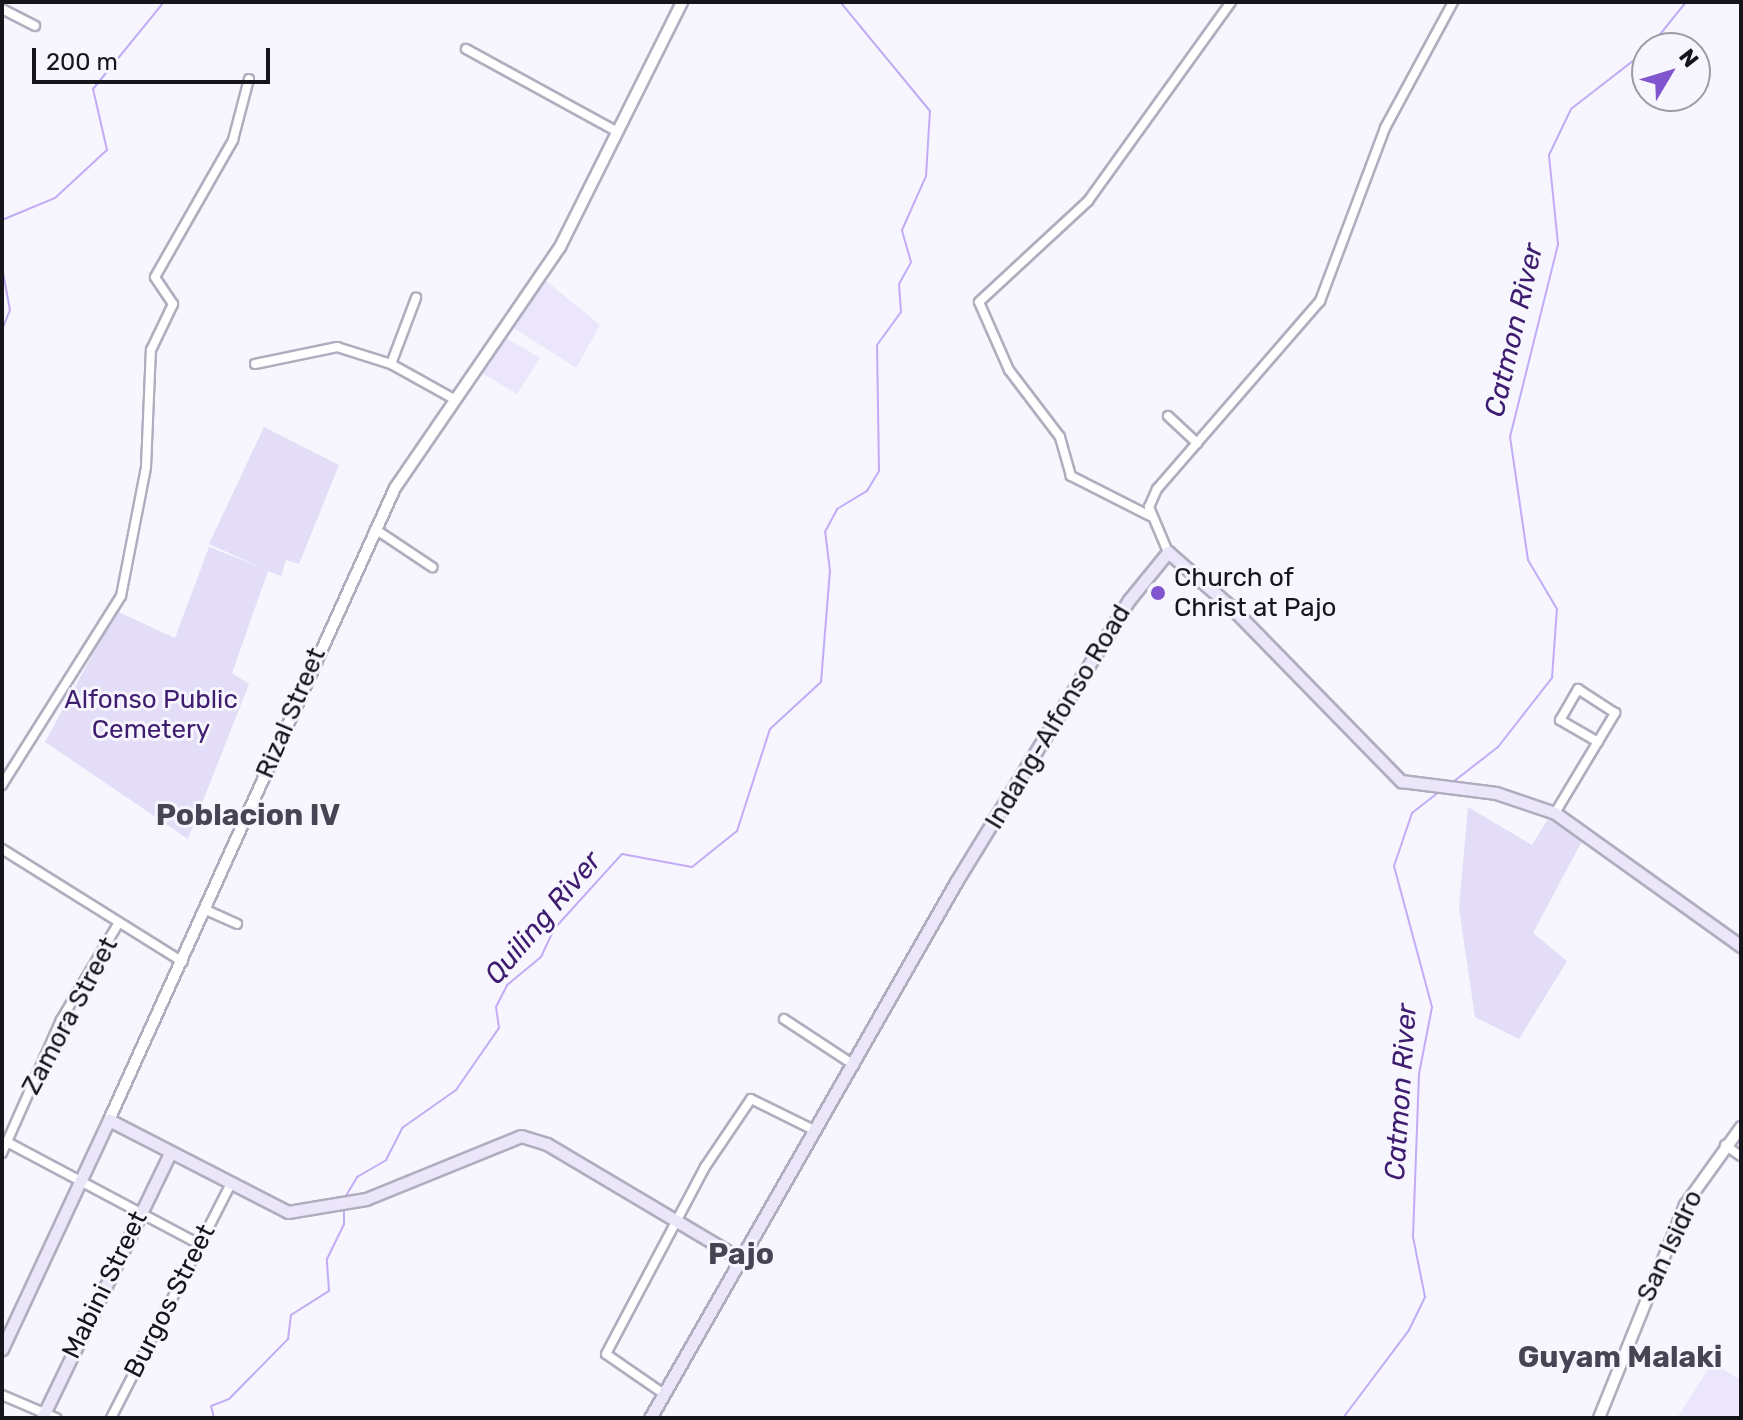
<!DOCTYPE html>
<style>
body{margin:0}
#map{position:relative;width:1743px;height:1420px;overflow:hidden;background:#f7f5fd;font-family:Rubik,sans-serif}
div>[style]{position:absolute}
.built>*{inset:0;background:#ebe6fb}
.green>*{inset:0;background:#e3ddf8}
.stream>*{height:2px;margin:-1px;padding:0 1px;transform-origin:1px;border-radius:1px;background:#c1acf5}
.roads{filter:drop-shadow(2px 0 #b1adbf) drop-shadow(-2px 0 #b1adbf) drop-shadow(0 2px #b1adbf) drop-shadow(0 -2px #b1adbf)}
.minor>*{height:8px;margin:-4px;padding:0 4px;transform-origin:4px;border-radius:4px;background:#fff}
.tertiary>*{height:10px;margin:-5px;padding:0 5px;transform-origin:5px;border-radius:5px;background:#fff}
.secondary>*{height:11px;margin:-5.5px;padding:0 5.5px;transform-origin:5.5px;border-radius:5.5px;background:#ebe6f9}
.dots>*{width:22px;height:22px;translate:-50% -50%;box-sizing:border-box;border:4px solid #f7f5fd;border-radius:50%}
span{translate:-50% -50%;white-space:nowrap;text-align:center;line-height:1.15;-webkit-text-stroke:6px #f7f5fd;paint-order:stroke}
.poi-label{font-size:26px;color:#16151b}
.left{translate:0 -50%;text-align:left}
.park-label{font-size:26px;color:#3f1e70}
.street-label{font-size:26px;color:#16151b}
.water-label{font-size:28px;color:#3e1c6f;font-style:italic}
.quarter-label{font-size:30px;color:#484453;font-weight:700}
.frame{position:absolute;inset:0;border:4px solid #16151b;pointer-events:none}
.north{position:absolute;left:1631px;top:32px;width:80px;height:80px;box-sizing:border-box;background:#f7f5fd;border:2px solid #9d9ba3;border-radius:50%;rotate:52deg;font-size:22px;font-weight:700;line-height:32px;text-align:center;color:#16151b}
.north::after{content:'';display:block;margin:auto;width:28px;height:36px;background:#8055ce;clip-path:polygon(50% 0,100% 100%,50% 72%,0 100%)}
.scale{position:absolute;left:32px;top:48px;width:238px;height:36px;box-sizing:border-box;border:4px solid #16151b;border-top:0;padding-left:10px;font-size:24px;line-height:28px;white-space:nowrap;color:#16151b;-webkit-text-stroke:6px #f7f5fd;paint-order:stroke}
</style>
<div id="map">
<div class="built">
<i style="clip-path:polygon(545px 280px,600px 325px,576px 368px,514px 328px)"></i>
<i style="clip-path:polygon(506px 338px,540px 358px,517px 394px,482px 373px)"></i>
<i style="clip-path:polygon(1713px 1362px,1741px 1381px,1741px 1418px,1677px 1418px)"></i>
</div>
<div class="green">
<i style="clip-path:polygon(264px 427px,339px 465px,299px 564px,286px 560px,281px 576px,268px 571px,232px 673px,249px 684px,188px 839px,45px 742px,116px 611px,175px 638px,209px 547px,260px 567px,209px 544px)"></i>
<i style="clip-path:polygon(1468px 807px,1532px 845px,1548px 819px,1582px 841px,1533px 933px,1567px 961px,1519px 1039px,1475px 1017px,1459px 908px)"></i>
</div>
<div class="stream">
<i style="left:1649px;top:48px;width:59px;rotate:-51.2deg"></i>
<i style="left:2px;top:220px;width:57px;rotate:-22.5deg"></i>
<i style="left:55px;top:198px;width:71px;rotate:-42.7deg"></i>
<i style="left:107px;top:150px;width:63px;rotate:-102.9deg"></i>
<i style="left:93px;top:89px;width:112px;rotate:-50.8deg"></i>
<i style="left:2px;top:267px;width:44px;rotate:79.5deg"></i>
<i style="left:10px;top:310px;width:22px;rotate:112deg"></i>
<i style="left:1453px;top:782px;width:57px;rotate:-37.9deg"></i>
<i style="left:1498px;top:747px;width:88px;rotate:-52deg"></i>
<i style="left:1552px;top:678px;width:69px;rotate:-85.9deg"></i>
<i style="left:1557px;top:609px;width:57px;rotate:-120.6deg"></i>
<i style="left:1528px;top:560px;width:124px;rotate:-98.3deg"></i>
<i style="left:1510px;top:437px;width:199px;rotate:-76deg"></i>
<i style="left:1558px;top:244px;width:89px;rotate:-95.8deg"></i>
<i style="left:1549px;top:155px;width:51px;rotate:-64.4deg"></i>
<i style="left:1571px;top:109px;width:96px;rotate:-37.8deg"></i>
<i style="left:344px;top:1199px;width:26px;rotate:-59deg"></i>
<i style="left:357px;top:1177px;width:34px;rotate:-30deg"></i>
<i style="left:386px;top:1160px;width:36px;rotate:-63deg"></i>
<i style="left:402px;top:1128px;width:66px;rotate:-35.1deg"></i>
<i style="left:456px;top:1090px;width:75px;rotate:-55.3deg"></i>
<i style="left:499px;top:1028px;width:21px;rotate:-98deg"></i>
<i style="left:496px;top:1007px;width:25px;rotate:-63deg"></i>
<i style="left:507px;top:985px;width:44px;rotate:-39.5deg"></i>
<i style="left:541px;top:957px;width:31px;rotate:-65deg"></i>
<i style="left:554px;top:929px;width:101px;rotate:-47.8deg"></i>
<i style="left:622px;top:854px;width:71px;rotate:10.5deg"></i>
<i style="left:692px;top:867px;width:58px;rotate:-38.7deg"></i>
<i style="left:737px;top:831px;width:107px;rotate:-72.1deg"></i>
<i style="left:770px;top:729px;width:69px;rotate:-42.7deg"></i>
<i style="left:821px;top:682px;width:111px;rotate:-85.4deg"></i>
<i style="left:830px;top:571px;width:39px;rotate:-97deg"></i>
<i style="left:825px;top:532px;width:26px;rotate:-62deg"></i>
<i style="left:837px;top:509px;width:35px;rotate:-31deg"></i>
<i style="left:867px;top:491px;width:23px;rotate:-59deg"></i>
<i style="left:879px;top:471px;width:126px;rotate:-90.9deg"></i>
<i style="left:877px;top:345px;width:41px;rotate:-54deg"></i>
<i style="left:901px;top:312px;width:28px;rotate:-94deg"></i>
<i style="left:899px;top:284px;width:25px;rotate:-61deg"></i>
<i style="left:911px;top:262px;width:33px;rotate:-106deg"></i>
<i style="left:902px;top:230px;width:59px;rotate:-66deg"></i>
<i style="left:926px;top:176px;width:65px;rotate:-86.5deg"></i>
<i style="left:930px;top:111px;width:141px;rotate:-129.5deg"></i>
<i style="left:214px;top:1418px;width:12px;rotate:-104deg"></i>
<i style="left:211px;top:1406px;width:19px;rotate:-21deg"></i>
<i style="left:229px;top:1399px;width:84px;rotate:-45.5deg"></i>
<i style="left:288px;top:1339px;width:24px;rotate:-83deg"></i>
<i style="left:291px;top:1315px;width:45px;rotate:-32.3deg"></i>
<i style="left:329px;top:1291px;width:32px;rotate:-94deg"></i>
<i style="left:327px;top:1259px;width:39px;rotate:-64deg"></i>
<i style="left:344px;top:1224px;width:19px;rotate:-90deg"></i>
<i style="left:1343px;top:1418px;width:110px;rotate:-53.1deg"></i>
<i style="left:1409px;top:1330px;width:37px;rotate:-64deg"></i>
<i style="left:1425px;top:1297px;width:61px;rotate:-101.3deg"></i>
<i style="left:1413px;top:1237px;width:163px;rotate:-87.9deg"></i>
<i style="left:1419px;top:1074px;width:68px;rotate:-79deg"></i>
<i style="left:1432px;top:1007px;width:146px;rotate:-105.1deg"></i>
<i style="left:1394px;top:866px;width:56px;rotate:-71.2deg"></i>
<i style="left:1412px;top:813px;width:37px;rotate:-38deg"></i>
</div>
<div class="roads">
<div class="minor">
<i style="left:2px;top:9px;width:37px;rotate:27deg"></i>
<i style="left:466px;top:49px;width:169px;rotate:28.7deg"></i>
<i style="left:255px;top:364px;width:84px;rotate:-11.7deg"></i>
<i style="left:337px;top:347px;width:57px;rotate:17.5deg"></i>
<i style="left:391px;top:364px;width:72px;rotate:29.1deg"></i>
<i style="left:391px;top:364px;width:71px;rotate:-69.3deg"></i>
<i style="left:1168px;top:416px;width:40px;rotate:43deg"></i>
<i style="left:1150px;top:516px;width:89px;rotate:-153.1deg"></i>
<i style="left:1071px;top:476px;width:41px;rotate:-105.8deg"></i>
<i style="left:1060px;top:437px;width:84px;rotate:-127.3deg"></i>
<i style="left:1009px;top:370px;width:74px;rotate:-113.8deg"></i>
<i style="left:979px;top:302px;width:149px;rotate:-42.8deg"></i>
<i style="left:1088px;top:201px;width:245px;rotate:-54.3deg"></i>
<i style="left:375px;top:529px;width:69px;rotate:33.7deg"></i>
<i style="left:1168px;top:552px;width:49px;rotate:-112.9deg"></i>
<i style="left:1149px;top:507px;width:20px;rotate:-66deg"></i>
<i style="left:1157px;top:489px;width:249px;rotate:-49.1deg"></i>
<i style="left:1320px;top:301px;width:185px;rotate:-69.4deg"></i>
<i style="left:1385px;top:128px;width:143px;rotate:-61.6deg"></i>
<i style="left:2px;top:785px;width:223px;rotate:-57.8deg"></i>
<i style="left:121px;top:596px;width:131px;rotate:-79deg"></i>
<i style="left:146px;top:467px;width:117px;rotate:-87.6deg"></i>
<i style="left:151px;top:350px;width:51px;rotate:-64.4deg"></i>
<i style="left:173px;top:304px;width:32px;rotate:-124deg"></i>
<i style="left:155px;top:277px;width:158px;rotate:-60.3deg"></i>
<i style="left:233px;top:140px;width:63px;rotate:-75.3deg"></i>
<i style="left:1555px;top:813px;width:117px;rotate:-59deg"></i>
<i style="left:1615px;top:713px;width:44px;rotate:-147deg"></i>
<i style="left:1578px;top:689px;width:36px;rotate:120deg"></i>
<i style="left:1560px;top:720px;width:44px;rotate:30.1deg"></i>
<i style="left:2px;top:849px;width:213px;rotate:32deg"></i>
<i style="left:206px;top:910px;width:34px;rotate:24deg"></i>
<i style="left:784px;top:1019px;width:84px;rotate:33.3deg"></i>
<i style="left:7px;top:1142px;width:215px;rotate:28deg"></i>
<i style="left:1725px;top:1145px;width:19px;rotate:35deg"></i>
<i style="left:2px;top:1153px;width:145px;rotate:-66.1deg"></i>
<i style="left:61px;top:1020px;width:112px;rotate:-59.3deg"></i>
<i style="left:664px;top:1394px;width:70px;rotate:-145.4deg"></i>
<i style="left:606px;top:1354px;width:212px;rotate:-62.1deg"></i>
<i style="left:705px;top:1167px;width:82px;rotate:-55.9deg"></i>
<i style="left:751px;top:1099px;width:72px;rotate:26.2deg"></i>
<i style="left:2px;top:1395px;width:59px;rotate:23.1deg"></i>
<i style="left:111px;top:1418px;width:263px;rotate:-62.9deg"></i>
</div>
<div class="tertiary">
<i style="left:109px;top:1120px;width:694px;rotate:-65.65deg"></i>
<i style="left:395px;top:488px;width:292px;rotate:-55.6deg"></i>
<i style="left:560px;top:247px;width:274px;rotate:-63.5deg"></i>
<i style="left:1599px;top:1418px;width:230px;rotate:-68deg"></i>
<i style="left:1685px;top:1205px;width:96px;rotate:-54.3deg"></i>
</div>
<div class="secondary">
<i style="left:2px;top:1349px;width:253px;rotate:-65deg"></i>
<i style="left:109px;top:1120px;width:201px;rotate:27.2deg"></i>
<i style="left:288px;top:1212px;width:79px;rotate:-9.5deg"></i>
<i style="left:366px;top:1199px;width:167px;rotate:-22.1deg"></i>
<i style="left:521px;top:1136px;width:27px;rotate:17deg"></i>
<i style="left:547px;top:1144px;width:226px;rotate:30.7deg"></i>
<i style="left:42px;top:1418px;width:294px;rotate:-64.2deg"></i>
<i style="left:650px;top:1418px;width:617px;rotate:-60.28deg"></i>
<i style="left:956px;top:882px;width:331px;rotate:-58.5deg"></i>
<i style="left:1129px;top:600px;width:62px;rotate:-50.9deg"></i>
<i style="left:1168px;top:552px;width:82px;rotate:41.1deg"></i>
<i style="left:1230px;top:606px;width:245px;rotate:45.7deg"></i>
<i style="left:1401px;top:781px;width:96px;rotate:7.2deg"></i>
<i style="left:1496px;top:793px;width:62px;rotate:18.7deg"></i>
<i style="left:1555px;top:813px;width:229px;rotate:35.6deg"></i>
</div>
</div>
<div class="dots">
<i style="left:1158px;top:593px;background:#8055ce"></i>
</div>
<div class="poi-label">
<span class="left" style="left:1174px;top:593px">Church of<br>Christ at Pajo</span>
</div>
<div class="park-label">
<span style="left:151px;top:715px">Alfonso Public<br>Cemetery</span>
</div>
<div class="street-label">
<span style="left:291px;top:713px;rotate:-67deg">Rizal Street</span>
<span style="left:1058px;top:717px;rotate:-59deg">Indang-Alfonso Road</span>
<span style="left:70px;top:1016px;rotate:-62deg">Zamora Street</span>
<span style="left:1670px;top:1246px;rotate:-65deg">San Isidro</span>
<span style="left:105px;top:1285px;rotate:-64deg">Mabini Street</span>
<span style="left:170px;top:1301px;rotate:-63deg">Burgos Street</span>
</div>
<div class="water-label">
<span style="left:1514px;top:330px;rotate:-77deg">Catmon River</span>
<span style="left:543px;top:918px;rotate:-50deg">Quiling River</span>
<span style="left:1401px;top:1092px;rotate:-86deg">Catmon River</span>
</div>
<div class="quarter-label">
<span style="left:248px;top:815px">Poblacion IV</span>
<span style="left:741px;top:1254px">Pajo</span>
<span style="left:1620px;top:1357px">Guyam Malaki</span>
</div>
<div class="frame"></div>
<div class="north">N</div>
<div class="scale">200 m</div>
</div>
